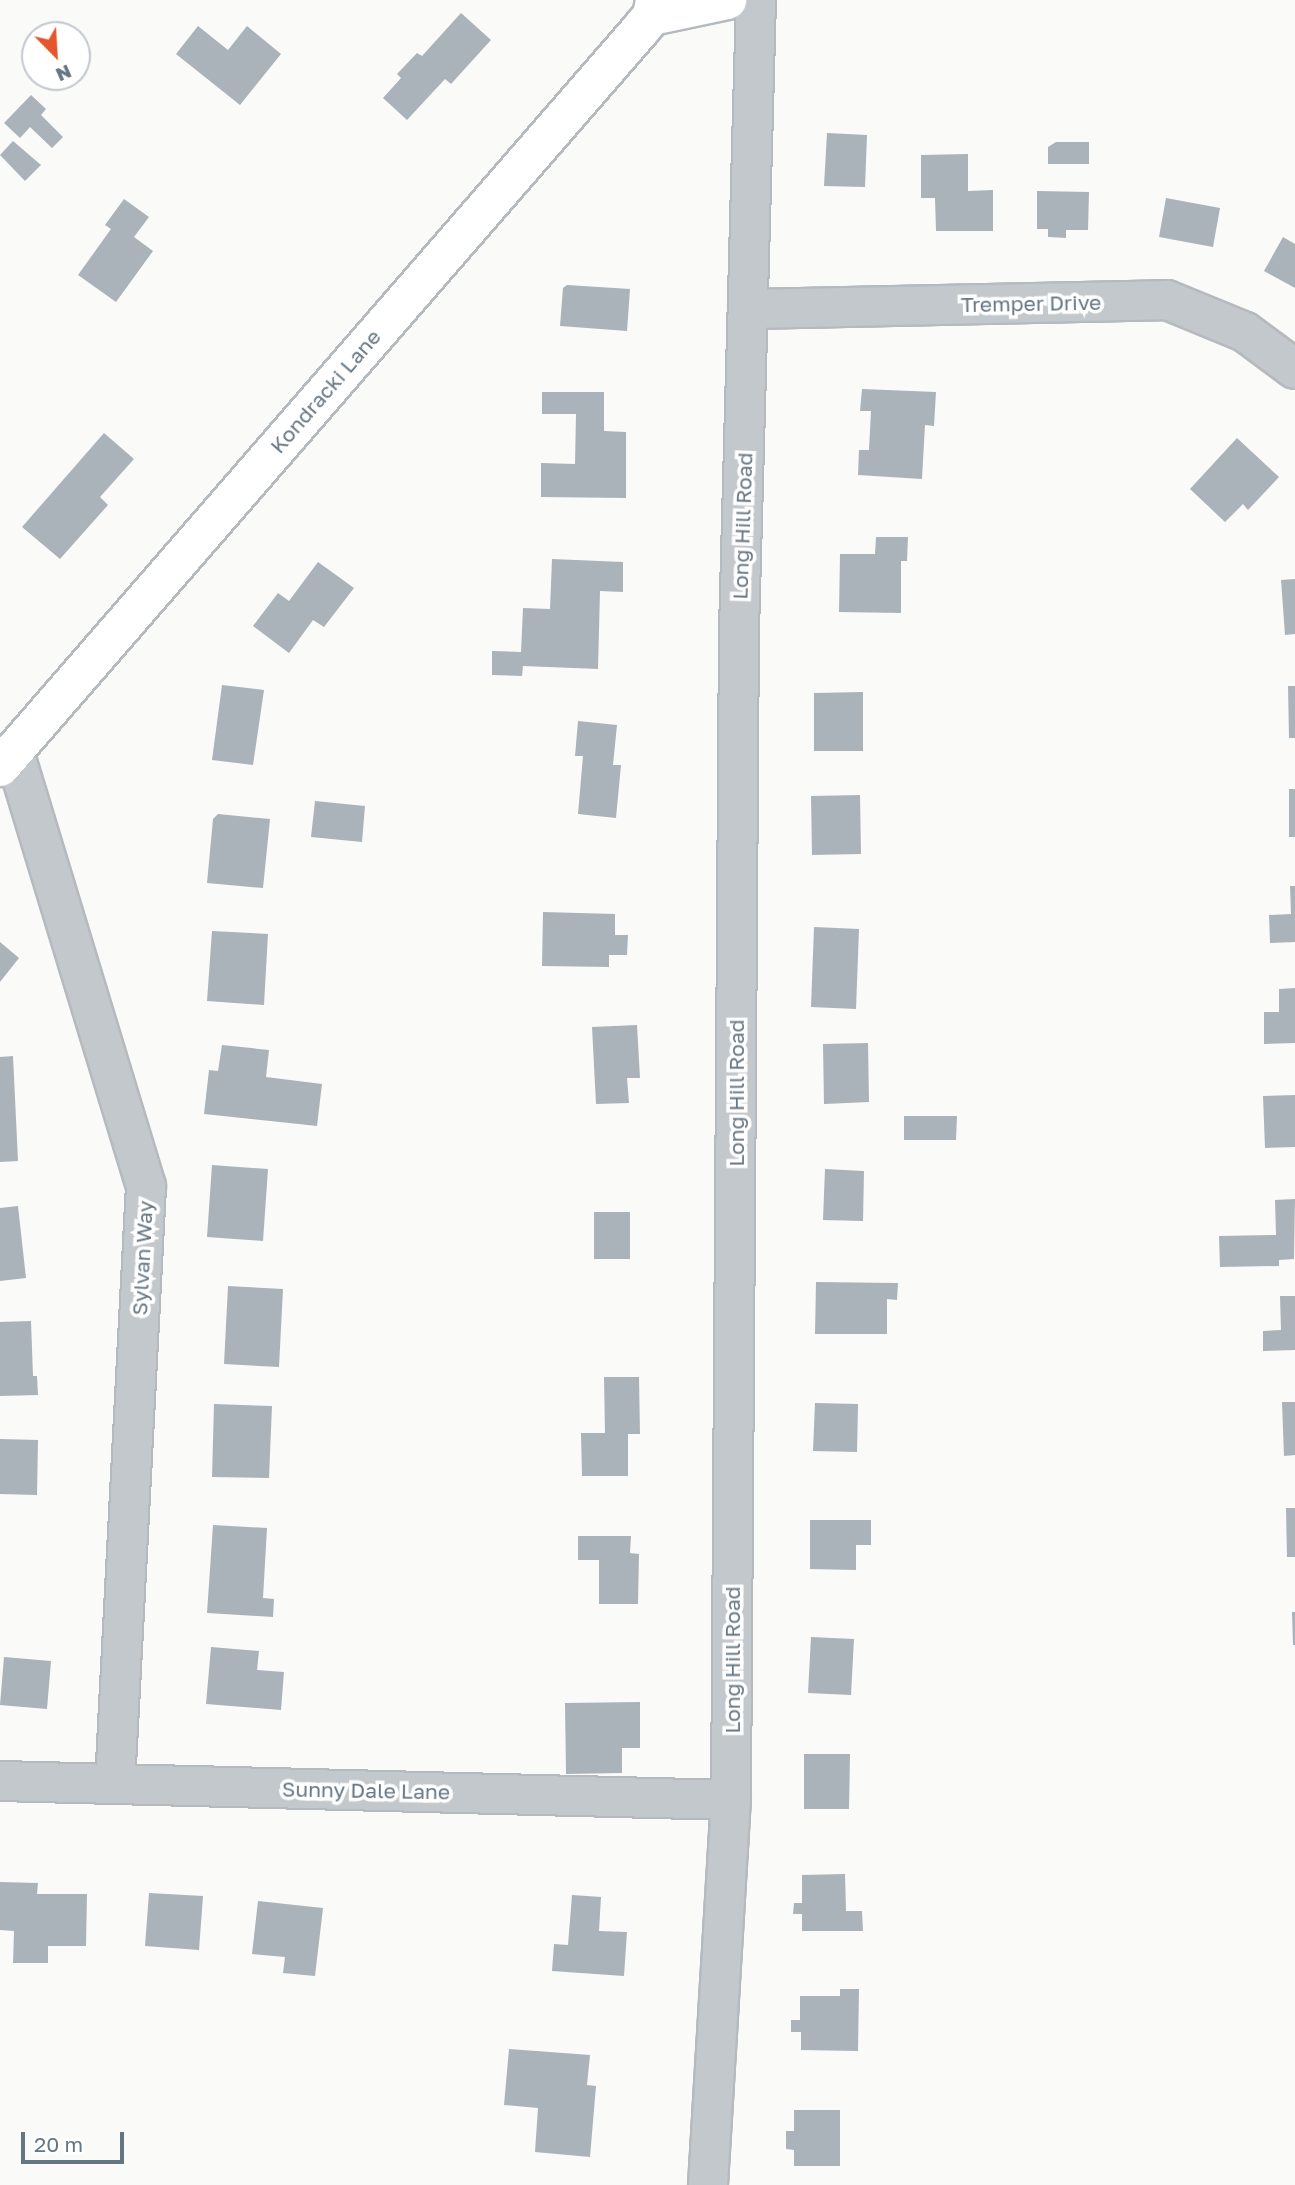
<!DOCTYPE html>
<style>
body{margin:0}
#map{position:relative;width:1295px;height:2185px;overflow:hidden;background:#fafaf8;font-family:"Golos Text",sans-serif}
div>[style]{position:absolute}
.building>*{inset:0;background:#aab3b9}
.roads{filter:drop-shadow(2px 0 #b5babe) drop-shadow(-2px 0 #b5babe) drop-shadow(0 2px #b5babe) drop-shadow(0 -2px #b5babe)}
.minor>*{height:38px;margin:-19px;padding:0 19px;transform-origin:19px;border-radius:19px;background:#c3c8cc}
.major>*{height:38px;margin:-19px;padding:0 19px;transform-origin:19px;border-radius:19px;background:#fff}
span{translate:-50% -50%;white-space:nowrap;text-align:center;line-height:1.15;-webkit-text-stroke:7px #fff;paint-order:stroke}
.street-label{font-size:21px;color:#657683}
.north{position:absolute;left:21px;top:21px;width:70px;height:70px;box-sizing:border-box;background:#fff;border:2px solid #c1c8cd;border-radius:50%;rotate:156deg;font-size:19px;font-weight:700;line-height:28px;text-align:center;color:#657683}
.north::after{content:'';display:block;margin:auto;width:24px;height:32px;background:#e4572e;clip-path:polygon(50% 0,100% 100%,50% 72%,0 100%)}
.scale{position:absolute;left:21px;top:2132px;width:103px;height:32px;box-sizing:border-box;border:4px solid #657683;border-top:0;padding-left:9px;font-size:21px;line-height:24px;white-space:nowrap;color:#657683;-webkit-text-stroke:5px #fff;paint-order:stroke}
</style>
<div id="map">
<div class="building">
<i style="clip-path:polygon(461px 13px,491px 40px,451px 84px,445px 79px,407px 120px,383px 98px,401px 78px,397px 74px,417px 53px,422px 56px)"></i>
<i style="clip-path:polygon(198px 26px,228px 50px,247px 26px,281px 54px,240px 105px,176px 54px)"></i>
<i style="clip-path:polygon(31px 95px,46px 109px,41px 115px,63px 137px,52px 148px,30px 127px,20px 138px,4px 123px)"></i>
<i style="clip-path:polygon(827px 133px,867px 135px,865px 187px,824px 186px)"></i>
<i style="clip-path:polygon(13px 141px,41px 165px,25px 181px,0 155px)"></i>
<i style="clip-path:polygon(1056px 142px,1089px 142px,1089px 164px,1048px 164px,1048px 147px)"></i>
<i style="clip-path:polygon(968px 154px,968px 191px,993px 190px,993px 231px,936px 231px,935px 198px,921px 198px,921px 155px)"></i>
<i style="clip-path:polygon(1037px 191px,1089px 192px,1088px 230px,1066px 230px,1066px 238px,1048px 237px,1048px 229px,1037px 229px)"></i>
<i style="clip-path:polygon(1166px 198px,1220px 208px,1213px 247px,1159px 237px)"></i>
<i style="clip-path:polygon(124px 199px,149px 217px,134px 237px,153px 251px,116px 302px,78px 275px,111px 229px,105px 225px)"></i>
<i style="clip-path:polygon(1283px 237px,1295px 244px,1295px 288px,1264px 271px)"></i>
<i style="clip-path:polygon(567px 285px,630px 289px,627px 331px,560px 326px,563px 288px)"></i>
<i style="clip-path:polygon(862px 389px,936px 392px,934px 426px,925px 425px,922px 479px,858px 475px,859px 450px,869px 450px,871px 411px,860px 411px)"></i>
<i style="clip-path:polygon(542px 392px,604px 392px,604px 431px,626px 432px,626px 498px,541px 497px,541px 463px,575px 464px,576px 414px,542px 414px)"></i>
<i style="clip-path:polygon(104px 433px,134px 459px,100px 497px,108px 505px,60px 559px,22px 527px)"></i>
<i style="clip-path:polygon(1237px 438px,1279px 477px,1248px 510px,1243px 504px,1225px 522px,1190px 489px)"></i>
<i style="clip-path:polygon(876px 537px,908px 537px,907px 561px,901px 561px,901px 613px,839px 612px,840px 554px,875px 554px)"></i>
<i style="clip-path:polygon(552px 559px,623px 562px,623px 592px,600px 591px,598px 669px,523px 666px,522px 676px,492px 675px,492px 651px,521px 652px,523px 608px,550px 609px)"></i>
<i style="clip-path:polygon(318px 562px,354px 588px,324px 627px,313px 620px,289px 653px,253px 626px,278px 593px,289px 601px)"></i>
<i style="clip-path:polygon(1295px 579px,1295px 634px,1285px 635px,1281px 580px)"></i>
<i style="clip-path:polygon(222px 685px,264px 690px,253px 765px,212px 760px)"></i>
<i style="clip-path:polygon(1288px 686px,1295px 686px,1295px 738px,1289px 738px)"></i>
<i style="clip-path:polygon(863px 692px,863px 751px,814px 751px,814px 693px)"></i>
<i style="clip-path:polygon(578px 721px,617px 725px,613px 765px,621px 765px,616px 818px,578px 814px,583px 756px,575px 756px)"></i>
<i style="clip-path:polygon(1289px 789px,1295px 789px,1295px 837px,1289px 837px)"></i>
<i style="clip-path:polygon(860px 795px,861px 854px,812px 855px,811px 796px)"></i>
<i style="clip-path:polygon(315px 801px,365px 806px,362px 842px,311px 837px)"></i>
<i style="clip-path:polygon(218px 814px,270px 819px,263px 888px,207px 883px,213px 819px)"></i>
<i style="clip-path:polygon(1290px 886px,1295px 886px,1295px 942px,1270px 943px,1269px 915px,1291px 914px)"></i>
<i style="clip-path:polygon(543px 912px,615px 914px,615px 935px,628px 935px,627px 955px,609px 955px,609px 967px,542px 966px)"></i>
<i style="clip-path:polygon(814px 927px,859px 929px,856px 1009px,811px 1007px)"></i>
<i style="clip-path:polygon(212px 931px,268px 934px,264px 1005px,207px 1001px)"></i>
<i style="clip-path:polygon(0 942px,19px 958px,0 982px)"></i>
<i style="clip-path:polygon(1295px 988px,1295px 1043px,1264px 1044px,1264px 1012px,1279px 1012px,1279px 989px)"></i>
<i style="clip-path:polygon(637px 1025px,640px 1078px,627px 1078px,629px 1103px,596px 1104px,592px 1027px)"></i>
<i style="clip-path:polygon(868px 1043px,869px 1102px,824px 1104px,823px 1044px)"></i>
<i style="clip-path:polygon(222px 1045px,269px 1050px,266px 1077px,322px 1084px,317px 1126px,204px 1114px,209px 1070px,218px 1071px)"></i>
<i style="clip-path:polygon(13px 1056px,18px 1161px,0 1162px,0 1057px)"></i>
<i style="clip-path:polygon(1295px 1095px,1295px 1147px,1265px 1148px,1263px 1096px)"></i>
<i style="clip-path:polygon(904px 1116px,957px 1116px,956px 1140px,904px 1140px)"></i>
<i style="clip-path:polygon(212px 1165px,268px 1169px,263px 1241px,207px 1237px)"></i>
<i style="clip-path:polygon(825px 1169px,864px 1171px,863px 1221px,823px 1220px)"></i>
<i style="clip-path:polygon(1295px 1199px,1294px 1259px,1279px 1260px,1279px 1266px,1220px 1267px,1219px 1236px,1276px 1235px,1275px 1200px)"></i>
<i style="clip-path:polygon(18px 1206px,26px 1278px,0 1281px,0 1208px)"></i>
<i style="clip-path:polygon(594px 1212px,630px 1212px,630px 1259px,594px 1259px)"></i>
<i style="clip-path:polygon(816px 1282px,898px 1283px,897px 1300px,887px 1299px,887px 1334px,815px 1334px)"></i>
<i style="clip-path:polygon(228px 1286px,283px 1289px,279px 1367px,224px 1364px)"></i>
<i style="clip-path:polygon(1280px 1296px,1295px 1296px,1295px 1350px,1263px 1351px,1263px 1331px,1281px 1330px)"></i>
<i style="clip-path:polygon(31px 1321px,33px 1376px,37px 1376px,38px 1395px,0 1396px,0 1322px)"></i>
<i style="clip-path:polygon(604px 1377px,639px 1377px,640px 1434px,628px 1434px,628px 1476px,582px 1476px,581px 1433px,605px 1433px)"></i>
<i style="clip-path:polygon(1282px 1402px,1295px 1402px,1295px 1455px,1284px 1456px)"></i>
<i style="clip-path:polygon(815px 1403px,858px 1404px,857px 1452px,813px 1451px)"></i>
<i style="clip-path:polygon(214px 1404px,272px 1406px,269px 1478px,212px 1477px)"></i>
<i style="clip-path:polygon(0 1439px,38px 1440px,37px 1495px,0 1494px)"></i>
<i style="clip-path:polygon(1286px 1508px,1295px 1508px,1295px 1557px,1287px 1557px)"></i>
<i style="clip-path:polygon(810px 1520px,871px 1520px,871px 1545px,856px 1545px,856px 1570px,810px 1569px)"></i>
<i style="clip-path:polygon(213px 1525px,267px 1528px,263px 1598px,274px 1599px,273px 1617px,207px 1613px)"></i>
<i style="clip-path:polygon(578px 1536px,631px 1536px,630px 1553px,639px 1554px,638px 1604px,599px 1604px,599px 1560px,578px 1560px)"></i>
<i style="clip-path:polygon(1292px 1612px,1295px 1612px,1295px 1645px,1293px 1645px)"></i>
<i style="clip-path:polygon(811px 1637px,854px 1639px,851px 1695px,808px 1693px)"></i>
<i style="clip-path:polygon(211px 1647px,259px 1651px,257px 1670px,284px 1672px,281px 1710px,206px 1704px)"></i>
<i style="clip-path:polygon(4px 1657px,51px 1661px,47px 1709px,0 1705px)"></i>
<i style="clip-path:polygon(640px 1702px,640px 1748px,622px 1748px,622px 1773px,566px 1774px,565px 1703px)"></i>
<i style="clip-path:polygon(804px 1754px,850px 1754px,849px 1809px,804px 1809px)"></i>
<i style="clip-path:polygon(845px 1874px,846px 1911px,862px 1911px,863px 1931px,802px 1931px,802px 1914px,793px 1914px,794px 1903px,802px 1903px,802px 1875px)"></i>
<i style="clip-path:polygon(0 1882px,38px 1883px,37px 1894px,87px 1894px,86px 1946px,48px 1946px,48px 1963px,13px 1963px,14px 1931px,0 1930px)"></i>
<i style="clip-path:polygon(149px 1893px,203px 1896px,199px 1950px,145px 1946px)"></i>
<i style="clip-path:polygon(572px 1895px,601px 1897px,599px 1931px,627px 1932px,624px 1976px,552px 1971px,554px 1944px,568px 1945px)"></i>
<i style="clip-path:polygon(258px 1901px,323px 1908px,315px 1976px,283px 1973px,285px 1957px,252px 1954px)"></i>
<i style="clip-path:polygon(840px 1989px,859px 1989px,858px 2051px,801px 2050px,801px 2032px,791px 2032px,791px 2020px,800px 2020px,800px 1996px,840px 1996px)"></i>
<i style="clip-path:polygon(509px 2049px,590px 2055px,587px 2085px,596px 2086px,590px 2157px,535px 2152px,538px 2108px,504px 2105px)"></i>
<i style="clip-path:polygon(794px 2110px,840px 2110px,840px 2166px,794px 2166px,794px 2150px,786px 2149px,786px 2131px,794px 2131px)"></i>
</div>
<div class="roads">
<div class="minor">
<i style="left:748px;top:309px;width:419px;rotate:-1.2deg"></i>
<i style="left:1167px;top:300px;width:84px;rotate:22.3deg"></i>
<i style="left:1245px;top:332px;width:62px;rotate:36.5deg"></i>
<i style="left:14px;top:752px;width:454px;rotate:73.1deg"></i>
<i style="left:146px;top:1186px;width:599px;rotate:92.97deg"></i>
<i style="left:0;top:1781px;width:731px;rotate:1.49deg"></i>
<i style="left:708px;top:2185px;width:386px;rotate:-86.6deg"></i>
<i style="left:731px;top:1800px;width:1169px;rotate:-89.61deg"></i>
<i style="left:739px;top:631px;width:631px;rotate:-88.46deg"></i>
</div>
<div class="major">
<i style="left:652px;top:16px;width:77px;rotate:-12deg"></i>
<i style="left:0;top:767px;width:978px;rotate:-49.02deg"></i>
<i style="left:641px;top:29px;width:17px;rotate:-50deg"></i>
<i style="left:652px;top:16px;width:16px;rotate:-79deg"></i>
</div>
</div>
<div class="street-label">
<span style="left:1031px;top:303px;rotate:-1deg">Tremper Drive</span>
<span style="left:325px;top:391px;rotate:-49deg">Kondracki Lane</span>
<span style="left:742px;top:526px;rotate:-88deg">Long Hill Road</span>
<span style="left:736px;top:1093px;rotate:-90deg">Long Hill Road</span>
<span style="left:142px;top:1258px;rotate:-87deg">Sylvan Way</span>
<span style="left:732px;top:1660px;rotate:-90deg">Long Hill Road</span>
<span style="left:366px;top:1790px;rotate:1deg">Sunny Dale Lane</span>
</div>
<div class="north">N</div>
<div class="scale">20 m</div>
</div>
